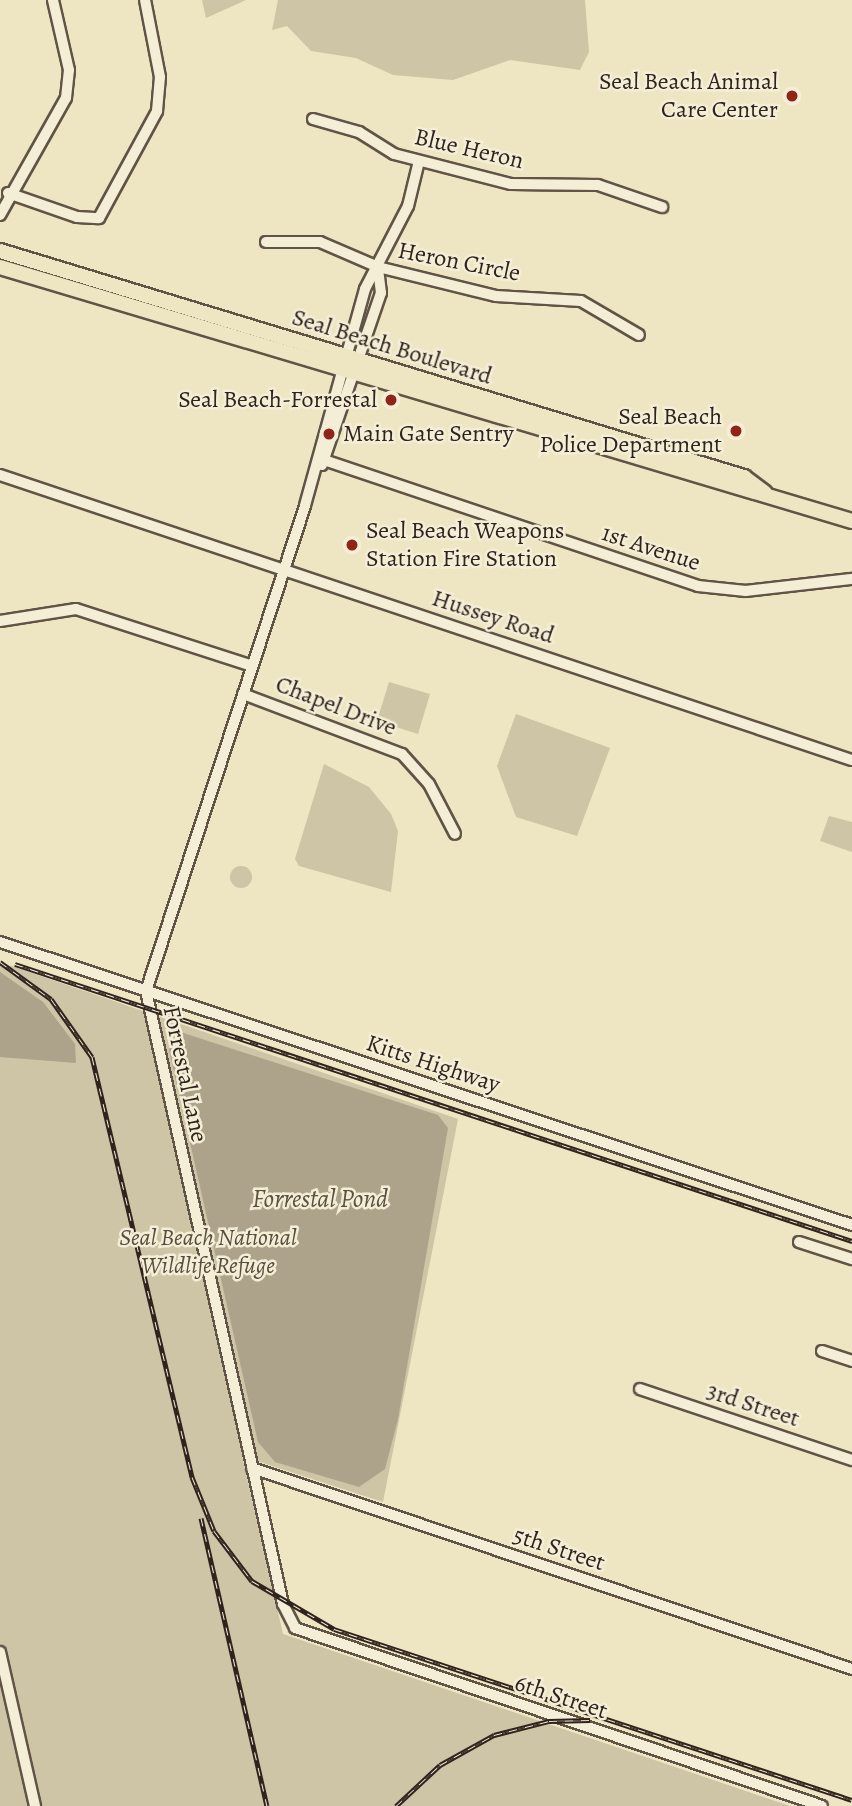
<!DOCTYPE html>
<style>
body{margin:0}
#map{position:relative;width:852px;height:1806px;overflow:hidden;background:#eee5c2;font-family:Alegreya,serif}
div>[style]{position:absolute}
.green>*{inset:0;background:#cec4a6}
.round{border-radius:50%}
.water>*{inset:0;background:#ada38a}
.roads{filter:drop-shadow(2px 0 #605446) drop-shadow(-2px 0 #605446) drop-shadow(0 2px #605446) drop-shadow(0 -2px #605446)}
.minor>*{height:10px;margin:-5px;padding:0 5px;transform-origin:5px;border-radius:5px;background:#f4eed7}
.major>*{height:14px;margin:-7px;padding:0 7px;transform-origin:7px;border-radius:7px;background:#eee5c2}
.rail>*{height:5px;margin-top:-2.5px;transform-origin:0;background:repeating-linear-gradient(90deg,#f4eed7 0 8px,#30231d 0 16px);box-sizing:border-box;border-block:2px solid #30231d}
.dots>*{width:19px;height:19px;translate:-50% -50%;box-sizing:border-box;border:4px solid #f4eed7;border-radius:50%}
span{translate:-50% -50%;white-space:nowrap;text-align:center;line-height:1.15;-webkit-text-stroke:5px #f4eed7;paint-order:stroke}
.poi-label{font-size:24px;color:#30231d}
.right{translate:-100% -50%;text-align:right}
.left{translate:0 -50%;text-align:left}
.street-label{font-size:24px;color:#30231d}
.park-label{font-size:24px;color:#584b3f;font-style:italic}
.water-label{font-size:26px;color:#5c5043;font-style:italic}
</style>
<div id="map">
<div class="green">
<i style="clip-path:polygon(202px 0,246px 0,206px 18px)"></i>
<i style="clip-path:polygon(278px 0,585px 0,589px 52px,580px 70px,510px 60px,453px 80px,393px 75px,356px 58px,311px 51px,287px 26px,272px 30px)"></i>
<i style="clip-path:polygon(389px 682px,430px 694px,418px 734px,377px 721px)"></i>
<i style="clip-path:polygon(516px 714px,610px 748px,577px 836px,516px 817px,497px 766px)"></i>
<i style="clip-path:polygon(324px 764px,369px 787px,391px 814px,398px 831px,391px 892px,299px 866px,295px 859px)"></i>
<i style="clip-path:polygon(829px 816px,852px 822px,852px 852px,820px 841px)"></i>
<i class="round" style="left:230px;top:866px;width:22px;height:22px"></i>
<i style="clip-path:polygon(0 962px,458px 1119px,383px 1502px,242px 1456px,283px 1634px,790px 1806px,0 1806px)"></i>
</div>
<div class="water">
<i style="clip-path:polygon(0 972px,43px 1002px,75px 1044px,76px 1063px,0 1057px)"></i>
<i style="clip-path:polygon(174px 1030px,438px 1115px,448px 1128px,398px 1419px,385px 1469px,359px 1487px,275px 1462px,258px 1442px,169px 1050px)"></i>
</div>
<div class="roads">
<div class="minor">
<i style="left:313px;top:119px;width:48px;rotate:15.8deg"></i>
<i style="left:359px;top:132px;width:41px;rotate:32.2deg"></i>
<i style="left:394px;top:154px;width:121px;rotate:14.4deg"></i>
<i style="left:511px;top:184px;width:87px;rotate:0.7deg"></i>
<i style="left:598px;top:185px;width:68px;rotate:19deg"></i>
<i style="left:419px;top:161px;width:46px;rotate:103.7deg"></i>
<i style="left:408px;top:206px;width:93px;rotate:117.4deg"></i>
<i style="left:365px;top:289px;width:225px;rotate:105.5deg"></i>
<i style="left:305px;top:506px;width:510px;rotate:108.15deg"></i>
<i style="left:146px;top:991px;width:628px;rotate:77.4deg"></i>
<i style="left:283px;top:1604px;width:27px;rotate:63deg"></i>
<i style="left:295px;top:1628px;width:556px;rotate:18.66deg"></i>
<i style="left:8px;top:193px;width:73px;rotate:19.2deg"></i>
<i style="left:77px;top:217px;width:22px;rotate:3deg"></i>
<i style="left:99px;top:218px;width:122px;rotate:-61.5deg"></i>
<i style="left:157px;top:111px;width:34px;rotate:-85deg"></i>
<i style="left:160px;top:77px;width:78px;rotate:-101deg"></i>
<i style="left:0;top:215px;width:134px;rotate:-60.6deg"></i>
<i style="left:66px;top:98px;width:28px;rotate:-84deg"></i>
<i style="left:69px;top:70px;width:72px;rotate:-102.9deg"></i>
<i style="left:266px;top:242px;width:54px"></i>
<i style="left:320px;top:242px;width:63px;rotate:23.3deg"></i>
<i style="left:378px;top:267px;width:122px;rotate:13.8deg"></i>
<i style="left:496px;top:296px;width:85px;rotate:3.4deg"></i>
<i style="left:581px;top:301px;width:67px;rotate:30.4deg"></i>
<i style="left:324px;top:460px;width:395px;rotate:18.6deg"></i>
<i style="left:698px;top:586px;width:48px;rotate:5.9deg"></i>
<i style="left:746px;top:591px;width:107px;rotate:-6.5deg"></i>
<i style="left:322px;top:465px;width:182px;rotate:-71.1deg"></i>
<i style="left:381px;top:293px;width:26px;rotate:-97deg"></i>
<i style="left:0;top:475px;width:898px;rotate:18.5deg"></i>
<i style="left:0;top:621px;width:77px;rotate:-9deg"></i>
<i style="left:76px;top:609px;width:185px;rotate:17.9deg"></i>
<i style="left:243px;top:694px;width:170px;rotate:20.7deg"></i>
<i style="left:402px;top:754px;width:40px;rotate:48deg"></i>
<i style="left:429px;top:784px;width:56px;rotate:62.5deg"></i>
<i style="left:0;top:942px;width:898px;rotate:18.37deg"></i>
<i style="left:799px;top:1242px;width:56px;rotate:17.8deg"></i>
<i style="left:822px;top:1351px;width:32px;rotate:18deg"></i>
<i style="left:640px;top:1389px;width:224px;rotate:18.5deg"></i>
<i style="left:252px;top:1468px;width:633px;rotate:18.52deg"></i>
<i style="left:0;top:1652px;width:158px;rotate:77.2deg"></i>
</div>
<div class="major">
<i style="left:0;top:251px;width:778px;rotate:16.9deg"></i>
<i style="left:744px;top:477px;width:26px;rotate:37deg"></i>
<i style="left:0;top:267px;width:889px;rotate:16.6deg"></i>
</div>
</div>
<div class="rail">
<i style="left:0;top:962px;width:63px;rotate:36deg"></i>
<i style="left:51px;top:999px;width:71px;rotate:54.7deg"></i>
<i style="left:92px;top:1057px;width:432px;rotate:76.6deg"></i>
<i style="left:192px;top:1477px;width:58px;rotate:67.8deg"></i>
<i style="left:214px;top:1531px;width:63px;rotate:52.8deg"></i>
<i style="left:252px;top:1581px;width:95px;rotate:30.3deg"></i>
<i style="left:334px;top:1629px;width:545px;rotate:18.27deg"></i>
<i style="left:15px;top:964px;width:882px;rotate:18.31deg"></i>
<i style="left:201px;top:1518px;width:295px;rotate:77.1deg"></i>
<i style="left:396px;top:1806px;width:60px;rotate:-43deg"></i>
<i style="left:440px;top:1765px;width:62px;rotate:-29.1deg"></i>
<i style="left:494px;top:1735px;width:57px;rotate:-14.3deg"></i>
<i style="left:549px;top:1721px;width:41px;rotate:-1.4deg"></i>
</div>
<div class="dots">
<i style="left:792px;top:96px;background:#8f2418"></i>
<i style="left:391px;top:400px;background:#8f2418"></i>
<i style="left:736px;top:431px;background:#8f2418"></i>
<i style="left:329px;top:434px;background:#8f2418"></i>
<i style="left:352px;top:545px;background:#8f2418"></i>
</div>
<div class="poi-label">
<span class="right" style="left:778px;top:96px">Seal Beach Animal<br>Care Center</span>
<span class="right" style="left:377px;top:400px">Seal Beach-Forrestal</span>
<span class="right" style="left:722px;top:431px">Seal Beach<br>Police Department</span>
<span class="left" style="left:343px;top:434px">Main Gate Sentry</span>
<span class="left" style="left:366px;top:545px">Seal Beach Weapons<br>Station Fire Station</span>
</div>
<div class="street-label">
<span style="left:469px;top:149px;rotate:13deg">Blue Heron</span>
<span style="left:459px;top:262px;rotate:11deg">Heron Circle</span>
<span style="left:392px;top:347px;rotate:17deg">Seal Beach Boulevard</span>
<span style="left:651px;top:548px;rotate:18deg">1st Avenue</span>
<span style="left:493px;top:617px;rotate:18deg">Hussey Road</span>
<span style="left:336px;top:706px;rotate:21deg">Chapel Drive</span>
<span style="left:433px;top:1064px;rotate:18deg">Kitts Highway</span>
<span style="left:185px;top:1074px;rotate:78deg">Forrestal Lane</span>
<span style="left:753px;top:1405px;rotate:18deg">3rd Street</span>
<span style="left:559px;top:1549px;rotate:18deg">5th Street</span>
<span style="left:561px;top:1697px;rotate:18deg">6th Street</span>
</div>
<div class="park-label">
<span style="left:208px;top:1252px">Seal Beach National<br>Wildlife Refuge</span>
</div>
<div class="water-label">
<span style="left:320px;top:1199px">Forrestal Pond</span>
</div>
</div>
